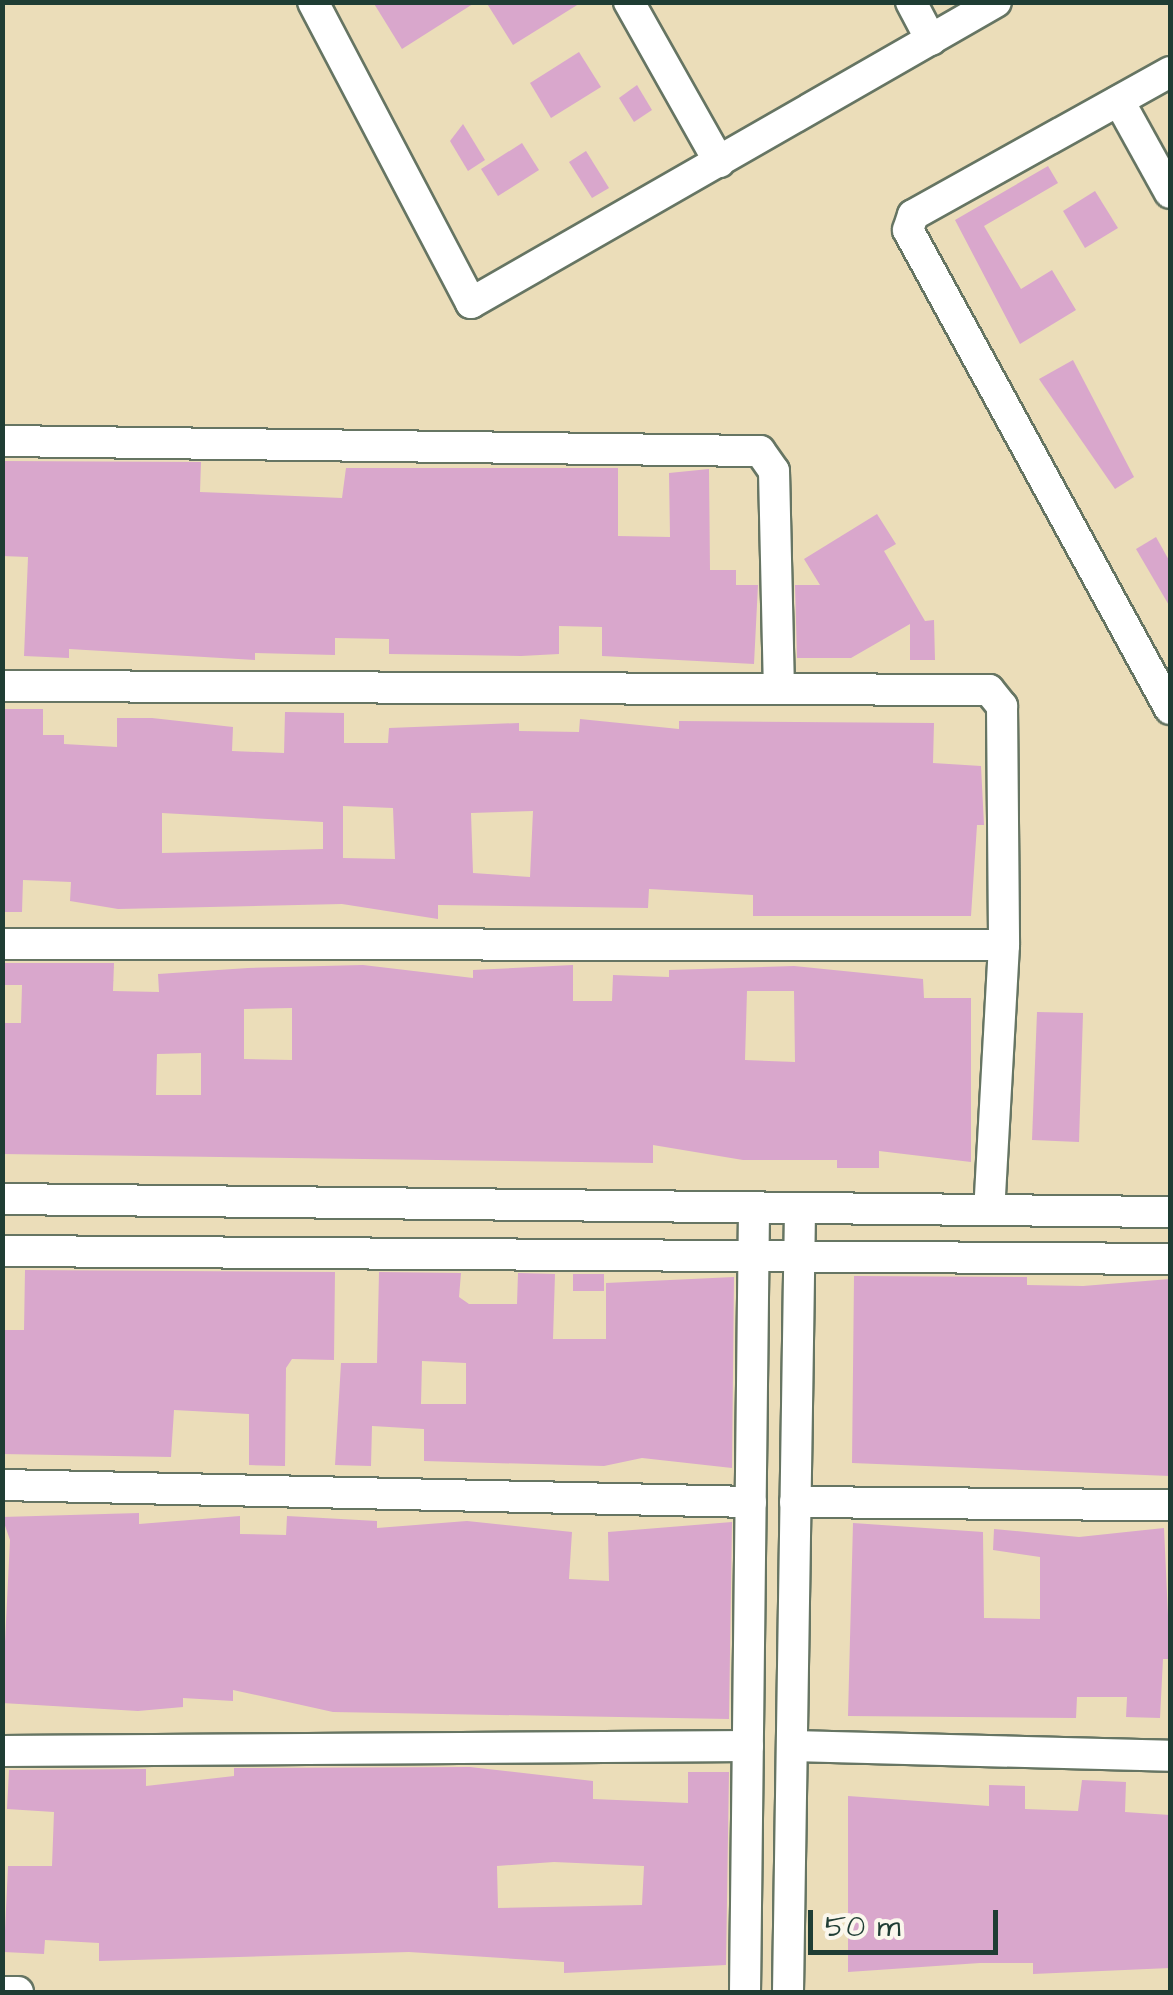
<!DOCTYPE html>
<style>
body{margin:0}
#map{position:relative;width:1173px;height:1995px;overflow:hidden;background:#ebddb9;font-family:"Architects Daughter",sans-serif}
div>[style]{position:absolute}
.building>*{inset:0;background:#d9a7cc}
.roads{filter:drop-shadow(2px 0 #667563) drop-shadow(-2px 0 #667563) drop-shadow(0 2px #667563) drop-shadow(0 -2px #667563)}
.minor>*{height:30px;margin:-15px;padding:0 15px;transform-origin:15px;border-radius:15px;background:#fff}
span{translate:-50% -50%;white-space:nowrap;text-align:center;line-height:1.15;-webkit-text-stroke:8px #fbf7ec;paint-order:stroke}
.frame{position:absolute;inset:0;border:5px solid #1f3d34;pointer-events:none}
.scale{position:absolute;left:808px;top:1910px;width:190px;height:45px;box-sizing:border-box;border:5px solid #1f3d34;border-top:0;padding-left:12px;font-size:30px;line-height:35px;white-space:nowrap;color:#1f3d34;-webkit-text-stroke:8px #fbf7ec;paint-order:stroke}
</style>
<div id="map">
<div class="building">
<i style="clip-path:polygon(373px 2px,476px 2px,402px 49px)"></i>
<i style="clip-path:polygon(486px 2px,582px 2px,513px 45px)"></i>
<i style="clip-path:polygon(579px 52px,601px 87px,551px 118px,530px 83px)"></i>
<i style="clip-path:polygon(637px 85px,652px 110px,634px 122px,619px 98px)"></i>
<i style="clip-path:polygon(463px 124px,485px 160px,468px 171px,450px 141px)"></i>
<i style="clip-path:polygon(522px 143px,539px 170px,498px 196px,481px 169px)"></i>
<i style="clip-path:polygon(586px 151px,609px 188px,592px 198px,569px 162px)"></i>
<i style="clip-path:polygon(1048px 166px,1058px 183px,984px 226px,1021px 289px,1052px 270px,1076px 310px,1020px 344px,955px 220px)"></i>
<i style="clip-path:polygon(1095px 191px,1118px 228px,1085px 248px,1063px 211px)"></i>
<i style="clip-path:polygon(1073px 360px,1134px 477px,1115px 489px,1039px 379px)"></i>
<i style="clip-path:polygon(2px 461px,201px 462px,200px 492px,342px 498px,346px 468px,618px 468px,618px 536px,670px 537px,669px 473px,709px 469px,710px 570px,736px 570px,736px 585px,758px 585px,754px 664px,602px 656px,602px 627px,559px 626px,559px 654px,521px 656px,389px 654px,389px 639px,335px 638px,335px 655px,255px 653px,255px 660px,69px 649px,69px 658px,24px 656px,28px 557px,2px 556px)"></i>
<i style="clip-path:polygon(877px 514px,896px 544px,884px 551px,925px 621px,934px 620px,935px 660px,910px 660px,910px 624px,851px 658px,797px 658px,795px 585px,820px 585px,804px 559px)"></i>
<i style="clip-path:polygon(1156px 537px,1170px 562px,1170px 607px,1136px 549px)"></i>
<i style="clip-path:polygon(evenodd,2px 709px,43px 709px,43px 735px,64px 735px,64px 744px,117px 747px,117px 718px,152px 718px,233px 727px,232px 751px,284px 753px,285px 712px,344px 713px,344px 743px,388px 743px,389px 728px,519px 723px,519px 731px,579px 732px,580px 719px,679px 729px,679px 721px,934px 723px,933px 763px,981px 766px,984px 825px,977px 825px,971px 916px,753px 916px,753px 895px,649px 889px,648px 908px,438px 905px,438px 919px,342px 904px,118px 909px,70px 901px,71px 882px,23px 880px,22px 912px,2px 912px,2px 709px,343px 806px,393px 808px,395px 859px,343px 858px,343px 806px,2px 709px,533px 811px,530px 877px,473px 873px,471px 813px,533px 811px,2px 709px,162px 813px,323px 822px,323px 849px,162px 853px,162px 813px)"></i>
<i style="clip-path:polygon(evenodd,2px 963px,114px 963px,113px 991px,159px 992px,158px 974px,248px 968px,363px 965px,473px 978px,473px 970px,573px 965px,573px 1001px,612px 1001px,613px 975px,669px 977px,669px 970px,794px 966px,923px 979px,924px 998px,971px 998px,971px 1162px,879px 1151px,879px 1168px,837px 1168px,837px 1160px,743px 1160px,653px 1145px,653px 1163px,2px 1154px,2px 1023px,21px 1023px,22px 985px,2px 985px,2px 963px,747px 991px,794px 991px,795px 1062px,745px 1060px,747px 991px,2px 963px,292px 1008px,292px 1060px,244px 1059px,244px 1009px,292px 1008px,2px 963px,201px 1053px,201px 1095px,156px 1095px,157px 1054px,201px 1053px)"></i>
<i style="clip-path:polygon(1037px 1012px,1083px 1013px,1079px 1142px,1032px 1140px)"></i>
<i style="clip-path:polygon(25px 1270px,335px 1272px,334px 1360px,292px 1359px,286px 1368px,285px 1466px,249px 1465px,249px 1414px,174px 1410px,171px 1457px,2px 1454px,2px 1330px,24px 1330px)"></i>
<i style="clip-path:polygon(evenodd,379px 1272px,461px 1273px,459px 1297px,469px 1304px,517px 1304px,518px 1273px,555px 1274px,553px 1339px,606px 1339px,606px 1283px,734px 1277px,732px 1468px,642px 1458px,604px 1466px,424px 1461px,424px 1429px,372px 1426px,371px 1466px,335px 1465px,341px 1363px,377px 1363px,379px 1272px,422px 1361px,466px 1363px,466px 1404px,421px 1404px,422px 1361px)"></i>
<i style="clip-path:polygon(573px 1274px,604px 1274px,604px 1291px,573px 1291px)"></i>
<i style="clip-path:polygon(854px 1276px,1027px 1277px,1027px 1285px,1083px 1286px,1170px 1279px,1170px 1476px,852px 1463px)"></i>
<i style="clip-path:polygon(139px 1513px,139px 1524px,240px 1516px,240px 1534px,286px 1535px,287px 1516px,377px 1521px,377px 1528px,467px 1521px,572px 1532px,569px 1579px,609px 1581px,608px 1532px,732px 1522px,729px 1719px,333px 1712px,233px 1690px,233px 1701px,183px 1698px,183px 1707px,138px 1711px,2px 1703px,10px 1540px,2px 1517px)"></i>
<i style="clip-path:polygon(853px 1523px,983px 1532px,984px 1618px,1040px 1619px,1040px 1557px,993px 1550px,994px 1529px,1079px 1537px,1164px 1528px,1170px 1659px,1163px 1659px,1160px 1718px,1126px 1717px,1127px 1697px,1077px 1697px,1076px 1718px,848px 1716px)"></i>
<i style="clip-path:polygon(evenodd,470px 1767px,593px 1781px,593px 1799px,688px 1803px,688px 1772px,729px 1772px,726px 1965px,564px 1973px,564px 1962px,409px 1952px,99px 1961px,99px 1943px,45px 1940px,44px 1954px,4px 1952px,8px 1866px,52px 1866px,54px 1812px,7px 1809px,9px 1770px,146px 1769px,146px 1786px,234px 1776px,234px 1768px,470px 1767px,554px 1862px,644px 1866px,642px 1905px,498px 1908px,497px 1866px,554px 1862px)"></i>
<i style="clip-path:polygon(1082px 1780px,1126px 1782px,1125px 1812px,1170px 1815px,1170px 1968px,1033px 1974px,1033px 1963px,980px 1963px,848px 1972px,848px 1796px,989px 1806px,989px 1785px,1025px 1786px,1025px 1809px,1078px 1811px)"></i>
</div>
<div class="roads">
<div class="minor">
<i style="left:313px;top:2px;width:340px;rotate:62.3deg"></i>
<i style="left:471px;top:303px;width:605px;rotate:-29.83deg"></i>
<i style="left:629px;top:2px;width:184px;rotate:60.6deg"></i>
<i style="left:911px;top:2px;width:43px;rotate:62.2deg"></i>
<i style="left:1170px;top:72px;width:294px;rotate:150.9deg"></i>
<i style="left:913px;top:215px;width:16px;rotate:108deg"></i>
<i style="left:908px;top:230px;width:546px;rotate:61.32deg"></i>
<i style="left:1119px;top:101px;width:105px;rotate:61deg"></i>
<i style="left:2px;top:441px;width:758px;rotate:0.76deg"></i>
<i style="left:760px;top:451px;width:24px;rotate:55deg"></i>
<i style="left:774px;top:471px;width:218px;rotate:88.7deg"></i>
<i style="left:2px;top:686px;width:987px;rotate:0.23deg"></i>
<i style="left:989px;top:690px;width:21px;rotate:51deg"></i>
<i style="left:1002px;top:706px;width:239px;rotate:89.5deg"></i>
<i style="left:1004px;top:945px;width:265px;rotate:93.2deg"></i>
<i style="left:2px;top:944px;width:1002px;rotate:0.06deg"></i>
<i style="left:2px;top:1199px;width:1168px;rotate:0.64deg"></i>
<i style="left:2px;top:1251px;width:1168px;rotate:0.39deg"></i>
<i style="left:2px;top:1485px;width:749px;rotate:1.3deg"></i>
<i style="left:795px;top:1502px;width:375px;rotate:0.5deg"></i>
<i style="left:793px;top:1746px;width:377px;rotate:1.5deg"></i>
<i style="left:2px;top:1751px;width:746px;rotate:-0.38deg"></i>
<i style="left:2px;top:1992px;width:16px"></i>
<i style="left:745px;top:1992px;width:784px;rotate:-89.34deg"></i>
<i style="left:788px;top:1992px;width:784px;rotate:-89.12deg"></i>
</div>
</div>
<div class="frame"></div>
<div class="scale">50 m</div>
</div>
